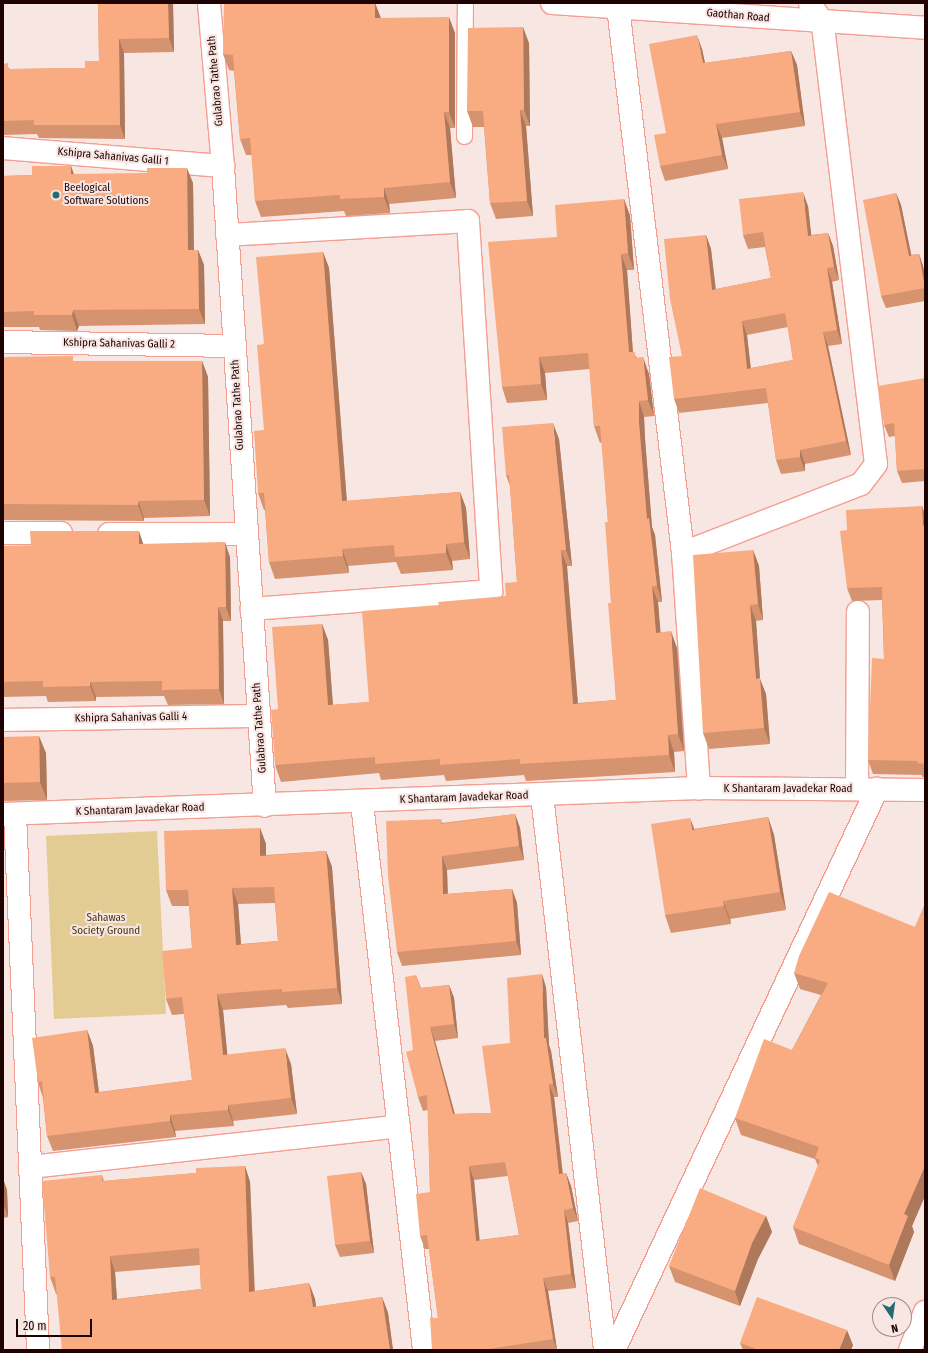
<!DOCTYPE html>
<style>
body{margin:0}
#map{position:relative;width:928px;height:1353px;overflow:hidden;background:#f8e6e3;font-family:"Fira Sans Condensed",sans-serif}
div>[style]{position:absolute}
.green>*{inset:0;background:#e3cc93}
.roads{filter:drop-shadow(1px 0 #f49e92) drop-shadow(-1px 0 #f49e92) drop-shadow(0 1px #f49e92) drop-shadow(0 -1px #f49e92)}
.lane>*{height:15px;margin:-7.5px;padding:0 7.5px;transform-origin:7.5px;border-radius:7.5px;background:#fff}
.street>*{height:22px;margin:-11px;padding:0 11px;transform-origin:11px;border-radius:11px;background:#fff}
.secondary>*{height:22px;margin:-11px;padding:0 11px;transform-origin:11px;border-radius:11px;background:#fff}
.wall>*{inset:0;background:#d6936f}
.shaded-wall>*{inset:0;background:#ae785a}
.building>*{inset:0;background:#f9ab81}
.dots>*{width:11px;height:11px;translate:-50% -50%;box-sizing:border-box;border:2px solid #f8e6e3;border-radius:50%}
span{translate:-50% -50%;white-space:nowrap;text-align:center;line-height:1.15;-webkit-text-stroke:4px #f8e6e3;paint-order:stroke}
.street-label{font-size:11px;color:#1f0302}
.poi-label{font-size:11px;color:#1f0302}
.left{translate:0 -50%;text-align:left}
.park-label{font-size:11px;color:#443713}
.frame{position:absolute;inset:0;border:4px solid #1f0302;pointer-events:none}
.north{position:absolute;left:872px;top:1297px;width:40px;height:40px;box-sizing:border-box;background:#f8e6e3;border:1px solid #a18b89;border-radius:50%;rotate:167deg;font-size:11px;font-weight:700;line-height:16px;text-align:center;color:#1f0302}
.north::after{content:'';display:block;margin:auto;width:14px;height:18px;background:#236c76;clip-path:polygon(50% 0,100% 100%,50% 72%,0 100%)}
.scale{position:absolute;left:16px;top:1319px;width:76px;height:18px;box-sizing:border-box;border:2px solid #1f0302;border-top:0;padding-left:5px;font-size:12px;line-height:14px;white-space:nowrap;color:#1f0302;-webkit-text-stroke:3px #f8e6e3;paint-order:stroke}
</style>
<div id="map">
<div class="green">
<i style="clip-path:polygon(157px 831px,166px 1014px,54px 1019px,46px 836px)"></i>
</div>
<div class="roads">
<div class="lane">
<i style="left:464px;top:136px;width:133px;rotate:-89.6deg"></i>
</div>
<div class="street">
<i style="left:209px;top:3px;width:164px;rotate:85.1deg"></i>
<i style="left:223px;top:166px;width:641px;rotate:86.25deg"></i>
<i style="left:618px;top:7px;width:550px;rotate:83.21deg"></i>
<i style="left:683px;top:553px;width:236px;rotate:86.1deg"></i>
<i style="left:3px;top:148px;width:221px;rotate:4.7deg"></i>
<i style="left:227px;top:235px;width:241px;rotate:-3.3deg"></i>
<i style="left:468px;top:221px;width:371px;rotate:86.4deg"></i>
<i style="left:491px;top:591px;width:240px;rotate:175.7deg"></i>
<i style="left:3px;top:342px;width:231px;rotate:1deg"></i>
<i style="left:3px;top:533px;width:58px"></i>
<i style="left:109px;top:534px;width:137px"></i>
<i style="left:683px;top:553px;width:191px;rotate:-21.2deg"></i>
<i style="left:861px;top:484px;width:25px;rotate:-53deg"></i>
<i style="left:876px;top:464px;width:444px;rotate:-96.9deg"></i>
<i style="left:823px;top:23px;width:24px;rotate:-123deg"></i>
<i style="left:3px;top:720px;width:256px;rotate:-0.9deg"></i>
<i style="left:857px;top:789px;width:177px;rotate:-89.7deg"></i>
<i style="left:542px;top:795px;width:559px;rotate:83.52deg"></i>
<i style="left:362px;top:803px;width:551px;rotate:83.53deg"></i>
<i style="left:3px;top:814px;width:696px;rotate:-2.14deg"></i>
<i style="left:699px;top:788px;width:226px;rotate:0.5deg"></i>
<i style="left:15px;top:814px;width:536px;rotate:87.54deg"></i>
<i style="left:30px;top:1167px;width:371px;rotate:-6.3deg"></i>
<i style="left:614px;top:1350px;width:620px;rotate:-64.88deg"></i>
<i style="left:910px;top:1350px;width:41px;rotate:-68.5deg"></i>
</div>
<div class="secondary">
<i style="left:552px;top:3px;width:374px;rotate:3.8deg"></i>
</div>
</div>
<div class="wall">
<i style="clip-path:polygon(98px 3px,173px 3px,174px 52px,124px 53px,125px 139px,39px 138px,37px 134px,3px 135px,3px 64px,10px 69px,85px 68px,99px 61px)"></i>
<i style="clip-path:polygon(375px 3px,381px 18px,455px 33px,455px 128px,450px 128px,456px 198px,389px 204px,390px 213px,346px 216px,344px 211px,261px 217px,255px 201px,252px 155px,246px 155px,240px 139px,234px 71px,229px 70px,223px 54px,295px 4px)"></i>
<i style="clip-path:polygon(529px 43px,530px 126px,526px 126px,533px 216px,496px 219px,490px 203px,484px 127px,473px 127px,467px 111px)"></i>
<i style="clip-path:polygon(702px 49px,705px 63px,791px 51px,797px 65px,805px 126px,722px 138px,728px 169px,665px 181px,660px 166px,666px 133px)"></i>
<i style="clip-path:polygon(71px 166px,74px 174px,193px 183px,194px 250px,198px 250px,204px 265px,205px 324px,79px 326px,77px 331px,40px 330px,39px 327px,3px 327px,3px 176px,32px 175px)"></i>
<i style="clip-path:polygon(896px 193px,901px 205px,911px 255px,919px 254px,923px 266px,925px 277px,925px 301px,886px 308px,881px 296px)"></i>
<i style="clip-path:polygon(624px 199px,630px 216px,634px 270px,627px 270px,633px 352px,637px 358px,649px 374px,654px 416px,644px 417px,645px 439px,652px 527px,655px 535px,662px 602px,658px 602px,660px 632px,677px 648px,684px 751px,674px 752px,675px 772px,526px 781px,524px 775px,446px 781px,444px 775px,381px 780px,379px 773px,281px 782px,275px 765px,278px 709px,322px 624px,328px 640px,333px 705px,369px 702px,439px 605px,506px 596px,517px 582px,510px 486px,506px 475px,559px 439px,572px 566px,567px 566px,578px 703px,616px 700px,611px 603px,608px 522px,602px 442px,600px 443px,594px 426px,590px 369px,545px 373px,547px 400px,507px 403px,502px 387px,557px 237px)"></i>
<i style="clip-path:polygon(evenodd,808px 206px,811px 235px,828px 233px,833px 246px,839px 280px,832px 282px,842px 344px,828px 346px,851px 455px,805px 464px,805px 471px,781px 474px,776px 460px,768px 403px,679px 413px,674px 399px,682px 356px,706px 235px,711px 249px,716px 289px,771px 278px,765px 247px,748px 249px,743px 235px,808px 206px,788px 327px,793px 360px,751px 368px,747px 335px,788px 327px)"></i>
<i style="clip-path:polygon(323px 252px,329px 268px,347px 501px,460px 492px,466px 508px,470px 559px,452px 561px,453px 570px,401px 574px,396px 562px,348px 566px,349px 573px,275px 579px,269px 562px,265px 510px,264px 510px,258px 493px,264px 430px,264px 344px)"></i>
<i style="clip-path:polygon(3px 357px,75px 361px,202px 361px,208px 377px,210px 516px,144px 518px,144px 521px,3px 520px)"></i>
<i style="clip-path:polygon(925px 378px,925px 481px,902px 483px,897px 471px,895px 436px,889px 437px,884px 425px)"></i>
<i style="clip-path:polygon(922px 506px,925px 515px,925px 777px,922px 777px,922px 775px,873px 774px,868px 760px,884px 659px,882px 600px,852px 601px,847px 588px,847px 530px)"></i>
<i style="clip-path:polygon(143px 544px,230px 557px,231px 621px,223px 621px,224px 704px,168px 705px,164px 696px,96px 697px,96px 701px,48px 702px,46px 696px,3px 697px,3px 546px)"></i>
<i style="clip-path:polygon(753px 550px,759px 566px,763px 620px,756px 621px,760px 679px,766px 694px,770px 744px,709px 749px,703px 733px)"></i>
<i style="clip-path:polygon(3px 737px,46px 753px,47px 800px,3px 801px)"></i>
<i style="clip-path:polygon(515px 814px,520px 828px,524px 860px,447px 870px,448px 894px,512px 889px,517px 903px,521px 955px,402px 966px,397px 952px,441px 819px,442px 823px)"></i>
<i style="clip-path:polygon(768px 817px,774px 835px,786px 910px,730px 919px,731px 924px,671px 933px,665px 915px,694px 829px)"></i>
<i style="clip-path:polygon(evenodd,260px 828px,266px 844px,266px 855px,326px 851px,332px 867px,342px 1004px,288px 1008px,286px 1005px,223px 1010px,227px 1055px,291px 1064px,297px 1114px,233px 1121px,234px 1126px,175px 1131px,176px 1137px,53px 1151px,47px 1136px,43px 1098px,38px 1082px,87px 1030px,93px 1046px,99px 1092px,192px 1080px,184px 1014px,172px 1015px,166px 999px,192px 948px,189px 906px,172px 906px,166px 890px,260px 828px,275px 903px,278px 941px,241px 944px,238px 904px,275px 903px)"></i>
<i style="clip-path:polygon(925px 904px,925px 1196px,912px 1226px,914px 1232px,895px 1281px,799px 1244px,793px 1227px,818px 1166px,815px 1159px,741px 1135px,735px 1118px,792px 1050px,821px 995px,800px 989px,794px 973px,915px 927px)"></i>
<i style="clip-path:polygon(evenodd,416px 975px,421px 988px,449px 985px,454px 998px,458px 1038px,435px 1041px,455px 1114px,491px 1113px,510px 1043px,546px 987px,549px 1045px,551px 1051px,558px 1097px,554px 1097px,563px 1174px,566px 1173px,571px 1186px,578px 1221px,568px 1223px,576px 1288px,548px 1291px,557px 1350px,432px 1350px,438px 1318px,429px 1249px,425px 1249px,420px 1236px,430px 1192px,428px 1110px,423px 1111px,418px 1097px,413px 1050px,416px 975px,508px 1176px,519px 1235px,479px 1240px,474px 1180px,508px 1176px)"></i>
<i style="clip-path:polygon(evenodd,245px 1166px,250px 1182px,255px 1291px,309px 1283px,315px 1299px,316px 1307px,382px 1297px,388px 1313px,393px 1350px,56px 1294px,50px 1277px,102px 1175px,104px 1181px,196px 1173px,245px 1166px,200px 1265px,201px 1289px,117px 1299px,115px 1272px,200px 1265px)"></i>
<i style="clip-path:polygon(361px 1172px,366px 1184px,374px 1253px,340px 1257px,335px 1245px)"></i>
<i style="clip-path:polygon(3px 1179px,7px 1190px,8px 1217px,3px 1218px)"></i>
<i style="clip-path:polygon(766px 1216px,772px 1232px,758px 1259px,740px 1306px,675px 1282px,669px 1266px)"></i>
<i style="clip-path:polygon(740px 1343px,853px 1345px,851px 1350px,743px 1350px)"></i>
</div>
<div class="shaded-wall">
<i style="clip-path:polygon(168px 3px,173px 3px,174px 52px,169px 38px)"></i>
<i style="clip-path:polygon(375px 3px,381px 19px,375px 18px)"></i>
<i style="clip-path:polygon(449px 17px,455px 33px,455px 128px,449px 112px)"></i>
<i style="clip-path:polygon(523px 27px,529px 43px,530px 126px,524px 110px)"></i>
<i style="clip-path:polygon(697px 35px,702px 49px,708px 77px,703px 63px)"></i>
<i style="clip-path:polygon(119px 39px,124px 53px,125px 139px,120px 125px)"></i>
<i style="clip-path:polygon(791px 51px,797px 65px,805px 126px,800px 112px)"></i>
<i style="clip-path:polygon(520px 110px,526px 126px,533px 216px,527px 201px)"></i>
<i style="clip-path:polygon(444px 112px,450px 128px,456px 198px,450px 182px)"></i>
<i style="clip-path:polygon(716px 124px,722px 138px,728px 169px,722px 155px)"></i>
<i style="clip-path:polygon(71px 166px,76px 181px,71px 174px)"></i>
<i style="clip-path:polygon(187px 168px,193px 183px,194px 265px,188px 250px)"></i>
<i style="clip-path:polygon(384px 188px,389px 204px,390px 213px,384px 197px)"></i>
<i style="clip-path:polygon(803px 192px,808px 206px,813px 250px,808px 236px)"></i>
<i style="clip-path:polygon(896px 193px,901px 205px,914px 268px,909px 256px)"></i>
<i style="clip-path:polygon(624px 199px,630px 216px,634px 270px,628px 253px)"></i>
<i style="clip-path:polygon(828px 233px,833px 246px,839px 280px,834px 267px)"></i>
<i style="clip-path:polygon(706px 235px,711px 249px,717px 304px,712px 290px)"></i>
<i style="clip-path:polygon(198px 250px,204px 265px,205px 324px,199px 309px)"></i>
<i style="clip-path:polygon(323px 252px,329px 268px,348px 518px,342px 501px)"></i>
<i style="clip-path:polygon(621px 254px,627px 270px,634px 369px,629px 352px)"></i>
<i style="clip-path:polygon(919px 254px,923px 266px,925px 277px,925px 289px)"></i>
<i style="clip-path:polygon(827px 268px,832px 282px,842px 344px,837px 330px)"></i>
<i style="clip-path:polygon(73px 310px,79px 326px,77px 331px,72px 315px)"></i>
<i style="clip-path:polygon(742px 321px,747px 335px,752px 383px,747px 369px)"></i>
<i style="clip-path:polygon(823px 332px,828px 346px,851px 455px,846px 441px)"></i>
<i style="clip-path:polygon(539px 357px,545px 373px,547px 400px,541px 384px)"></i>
<i style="clip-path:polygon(643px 357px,649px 374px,654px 416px,648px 400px)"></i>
<i style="clip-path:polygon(202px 361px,208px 377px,210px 516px,204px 500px)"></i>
<i style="clip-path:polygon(639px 401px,644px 417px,645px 439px,652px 527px,655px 535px,662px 602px,657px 586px,647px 519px,639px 423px)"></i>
<i style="clip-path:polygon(553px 423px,559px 439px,572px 566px,566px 550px)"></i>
<i style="clip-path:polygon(800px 450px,805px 464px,805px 471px,800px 457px)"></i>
<i style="clip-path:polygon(460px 492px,466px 508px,470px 559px,464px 542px)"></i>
<i style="clip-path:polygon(138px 501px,144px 518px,144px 521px,138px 505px)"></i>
<i style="clip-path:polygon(922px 506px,925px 515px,925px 532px,923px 526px)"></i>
<i style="clip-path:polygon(139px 531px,144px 546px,139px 544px)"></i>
<i style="clip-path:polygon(225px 542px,230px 557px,231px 621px,226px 607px)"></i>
<i style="clip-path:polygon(446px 544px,452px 561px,453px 570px,446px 553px)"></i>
<i style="clip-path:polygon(342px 549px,348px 566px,349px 573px,343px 556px)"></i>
<i style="clip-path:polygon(561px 550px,567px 566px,579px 720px,573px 704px)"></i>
<i style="clip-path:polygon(753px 550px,759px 566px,763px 620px,758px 604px)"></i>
<i style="clip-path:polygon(652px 586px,658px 602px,662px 649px,656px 633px)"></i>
<i style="clip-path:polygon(750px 605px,756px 621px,760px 679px,766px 694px,770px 744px,764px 728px,756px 679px)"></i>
<i style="clip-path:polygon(218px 607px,223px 621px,224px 704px,219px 689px)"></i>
<i style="clip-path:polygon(322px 624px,328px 640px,334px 721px,328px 705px)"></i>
<i style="clip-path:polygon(671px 631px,677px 648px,684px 751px,678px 734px)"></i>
<i style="clip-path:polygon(90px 682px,96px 697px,96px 701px,90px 686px)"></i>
<i style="clip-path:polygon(668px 735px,674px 752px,675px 772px,669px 755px)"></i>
<i style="clip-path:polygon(39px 736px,46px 753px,47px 800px,40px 782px)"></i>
<i style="clip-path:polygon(515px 814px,520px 828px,524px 860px,519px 846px)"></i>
<i style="clip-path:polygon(768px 817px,774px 835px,786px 910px,780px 892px)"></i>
<i style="clip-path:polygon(690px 818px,697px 836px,692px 830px)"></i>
<i style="clip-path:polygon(260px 828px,266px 844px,266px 872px,260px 856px)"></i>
<i style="clip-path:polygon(326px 851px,332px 867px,342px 1004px,337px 988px)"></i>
<i style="clip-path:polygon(442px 856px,447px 870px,448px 908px,443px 894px)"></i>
<i style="clip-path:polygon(232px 888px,238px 904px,242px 960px,236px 945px)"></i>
<i style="clip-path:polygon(512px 889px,517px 903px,521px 955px,516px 941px)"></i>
<i style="clip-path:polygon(723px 901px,730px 919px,731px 924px,724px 906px)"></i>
<i style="clip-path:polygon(542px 974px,546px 987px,549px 1045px,551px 1051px,558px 1097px,553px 1084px,544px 1038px)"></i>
<i style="clip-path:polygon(449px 985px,454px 998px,458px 1038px,454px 1024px)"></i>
<i style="clip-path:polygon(217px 994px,223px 1010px,229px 1071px,223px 1055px)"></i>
<i style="clip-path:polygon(430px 1027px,435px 1041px,458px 1127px,453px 1114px)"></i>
<i style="clip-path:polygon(87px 1030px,93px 1046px,101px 1109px,95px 1093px)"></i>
<i style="clip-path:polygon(285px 1048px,291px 1064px,297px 1114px,291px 1098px)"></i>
<i style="clip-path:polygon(549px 1084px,554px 1097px,564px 1188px,559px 1174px)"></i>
<i style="clip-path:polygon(228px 1105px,233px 1121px,234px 1126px,228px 1110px)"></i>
<i style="clip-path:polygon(170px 1115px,175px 1131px,176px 1137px,170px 1121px)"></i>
<i style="clip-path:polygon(245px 1166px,250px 1182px,255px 1308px,249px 1292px)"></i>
<i style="clip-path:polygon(469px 1166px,474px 1180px,481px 1254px,476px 1241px)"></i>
<i style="clip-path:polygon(925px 1166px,925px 1196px,912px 1226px,914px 1232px,895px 1281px,889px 1265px,904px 1214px)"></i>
<i style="clip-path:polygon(361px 1172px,366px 1184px,374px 1253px,370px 1241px)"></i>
<i style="clip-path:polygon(566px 1173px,571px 1186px,578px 1221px,573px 1208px)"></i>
<i style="clip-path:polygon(3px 1179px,7px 1190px,8px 1217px,4px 1206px)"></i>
<i style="clip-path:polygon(564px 1210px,568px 1223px,576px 1288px,571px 1274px)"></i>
<i style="clip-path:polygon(766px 1216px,772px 1232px,758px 1259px,740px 1306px,735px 1291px,752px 1243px)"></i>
<i style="clip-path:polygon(110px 1256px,115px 1272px,118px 1316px,112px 1300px)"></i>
<i style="clip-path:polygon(543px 1278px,548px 1291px,557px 1350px,553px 1339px)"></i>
<i style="clip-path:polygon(309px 1283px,315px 1299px,318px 1323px,313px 1307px)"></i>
<i style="clip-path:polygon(382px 1297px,388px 1313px,393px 1350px,390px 1350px)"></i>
<i style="clip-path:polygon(847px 1330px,853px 1345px,851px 1350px,839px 1350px)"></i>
</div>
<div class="building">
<i style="clip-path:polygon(98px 3px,168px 3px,169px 38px,119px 39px,120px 125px,34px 125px,34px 120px,3px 121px,3px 64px,8px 63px,8px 69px,85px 68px,85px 61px,99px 61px)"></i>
<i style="clip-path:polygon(224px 3px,292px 3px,292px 4px,375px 3px,375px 18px,449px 17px,449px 112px,444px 112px,450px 182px,384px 188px,384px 197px,340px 199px,340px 195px,255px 201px,250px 138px,240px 139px,233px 55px,223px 54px)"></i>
<i style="clip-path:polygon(523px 27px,524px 110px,520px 110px,527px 201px,490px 203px,483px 111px,467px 111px,468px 28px)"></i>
<i style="clip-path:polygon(697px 35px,703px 63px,791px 51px,800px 112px,716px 124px,722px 155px,660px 166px,654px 135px,666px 133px,649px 44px)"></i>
<i style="clip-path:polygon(32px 166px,71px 166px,71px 174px,147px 173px,147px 168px,187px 168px,188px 250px,198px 250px,199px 309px,73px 310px,72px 315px,34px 315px,34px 311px,3px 312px,3px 176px,32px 175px)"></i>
<i style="clip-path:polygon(evenodd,803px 192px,808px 236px,828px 233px,834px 267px,827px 268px,837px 330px,823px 332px,846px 441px,800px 450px,800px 457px,776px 460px,766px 388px,674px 399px,669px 357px,682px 356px,670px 299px,664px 239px,706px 235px,712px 290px,771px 278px,763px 232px,743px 235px,739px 199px,803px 192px,785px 313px,793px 360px,747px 369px,742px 321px,785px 313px)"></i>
<i style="clip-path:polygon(896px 193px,909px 256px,919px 254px,925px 288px,881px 296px,863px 200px)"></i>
<i style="clip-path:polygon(624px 199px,628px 253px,621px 254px,629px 352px,635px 352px,635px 358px,643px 357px,648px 400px,639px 401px,639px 423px,647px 519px,649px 518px,657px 586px,652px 586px,656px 633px,671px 631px,678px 734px,668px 735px,669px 755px,520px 764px,520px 759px,440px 765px,440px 759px,375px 764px,375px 757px,275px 765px,271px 710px,278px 709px,272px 627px,322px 624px,328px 705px,369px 702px,362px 611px,439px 605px,438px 602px,506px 596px,505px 583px,517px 582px,509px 475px,506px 475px,502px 427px,553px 423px,566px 550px,561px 550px,573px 704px,616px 700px,608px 603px,611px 603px,605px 522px,608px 522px,600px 426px,594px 426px,588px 353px,539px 357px,541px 384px,502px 387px,488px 242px,557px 237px,555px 205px)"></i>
<i style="clip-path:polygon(323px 252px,342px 501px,460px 492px,464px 542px,446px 544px,446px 553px,395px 557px,394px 545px,342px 549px,343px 556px,269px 562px,264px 493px,258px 493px,254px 431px,264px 430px,257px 345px,264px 344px,256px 257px)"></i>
<i style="clip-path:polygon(73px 356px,73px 361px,202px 361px,204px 500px,138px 501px,138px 505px,3px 504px,3px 357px)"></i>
<i style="clip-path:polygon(925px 378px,925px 469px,897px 471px,894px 423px,884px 425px,878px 386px)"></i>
<i style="clip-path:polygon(922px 506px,923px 526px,925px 525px,925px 764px,917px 763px,918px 761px,868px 760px,872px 658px,884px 659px,882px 587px,847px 588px,840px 531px,847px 530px,846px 510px)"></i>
<i style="clip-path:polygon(30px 531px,139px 531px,139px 544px,225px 542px,226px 607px,218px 607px,219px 689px,162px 690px,162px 681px,90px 682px,90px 686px,43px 687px,43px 681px,3px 682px,3px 546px,31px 546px)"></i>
<i style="clip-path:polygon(753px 550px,758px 604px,750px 605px,756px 679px,760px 678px,764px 728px,703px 733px,693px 555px)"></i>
<i style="clip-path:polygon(39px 736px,40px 782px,3px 783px,3px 737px)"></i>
<i style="clip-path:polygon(515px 814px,519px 846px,442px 856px,443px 894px,512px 889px,516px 941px,397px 952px,388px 876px,386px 821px,441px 819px,441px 824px)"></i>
<i style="clip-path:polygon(768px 817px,780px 892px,723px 901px,724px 906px,665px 915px,651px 824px,690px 818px,692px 830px)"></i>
<i style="clip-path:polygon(evenodd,260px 828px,260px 856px,326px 851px,337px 988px,282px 992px,282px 989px,217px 994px,223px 1055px,285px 1048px,291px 1098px,228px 1105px,228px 1110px,170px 1115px,170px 1121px,47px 1136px,42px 1081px,38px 1082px,32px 1038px,87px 1030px,95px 1093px,192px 1080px,182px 997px,166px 999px,162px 951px,192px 948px,188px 890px,166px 890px,164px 831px,260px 828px,274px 887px,278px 941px,236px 945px,232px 888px,274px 887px)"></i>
<i style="clip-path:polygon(829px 892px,915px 927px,925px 904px,925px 1166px,904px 1214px,908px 1216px,889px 1265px,793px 1227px,820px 1160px,815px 1158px,819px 1147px,735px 1118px,764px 1039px,792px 1050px,828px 983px,794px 973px,799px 956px)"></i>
<i style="clip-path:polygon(evenodd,542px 974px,544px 1038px,546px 1038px,553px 1084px,549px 1084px,559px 1174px,566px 1173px,573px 1208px,564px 1210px,571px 1274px,543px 1278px,553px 1339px,489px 1349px,489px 1350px,432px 1350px,430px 1318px,438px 1318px,427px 1235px,420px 1236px,416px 1194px,430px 1192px,427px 1095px,418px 1097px,406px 1052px,413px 1050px,405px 977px,416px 975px,420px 988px,449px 985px,454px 1024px,430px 1027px,453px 1114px,491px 1113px,482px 1046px,510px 1043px,507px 978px,542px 974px,505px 1162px,519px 1235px,476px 1241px,469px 1166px,505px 1162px)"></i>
<i style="clip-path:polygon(evenodd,245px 1166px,249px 1292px,309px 1283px,313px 1307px,382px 1297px,390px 1350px,62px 1350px,55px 1277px,50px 1277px,42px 1181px,102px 1175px,102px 1181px,196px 1173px,196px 1168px,245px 1166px,199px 1248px,201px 1289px,112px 1300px,110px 1256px,199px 1248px)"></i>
<i style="clip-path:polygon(361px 1172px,370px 1241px,335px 1245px,327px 1176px)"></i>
<i style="clip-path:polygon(3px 1181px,4px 1206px,3px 1206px)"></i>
<i style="clip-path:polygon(700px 1188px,766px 1216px,752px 1243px,735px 1291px,669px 1266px)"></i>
<i style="clip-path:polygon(757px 1297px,847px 1330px,839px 1350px,759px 1350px,740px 1343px)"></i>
</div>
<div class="dots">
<i style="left:56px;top:195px;background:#236c76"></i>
</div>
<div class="street-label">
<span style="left:738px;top:16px;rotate:5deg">Gaothan Road</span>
<span style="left:216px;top:81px;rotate:-95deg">Gulabrao Tathe Path</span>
<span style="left:113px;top:157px;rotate:5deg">Kshipra Sahanivas Galli 1</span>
<span style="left:119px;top:344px;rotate:1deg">Kshipra Sahanivas Galli 2</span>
<span style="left:238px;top:405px;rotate:-93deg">Gulabrao Tathe Path</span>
<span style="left:131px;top:718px;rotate:-1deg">Kshipra Sahanivas Galli 4</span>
<span style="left:260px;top:728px;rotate:-94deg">Gulabrao Tathe Path</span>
<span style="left:788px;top:789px">K Shantaram Javadekar Road</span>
<span style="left:464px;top:798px;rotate:-2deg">K Shantaram Javadekar Road</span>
<span style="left:140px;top:810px;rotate:-2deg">K Shantaram Javadekar Road</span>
</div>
<div class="poi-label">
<span class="left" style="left:64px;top:195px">Beelogical<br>Software Solutions</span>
</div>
<div class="park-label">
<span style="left:106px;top:925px">Sahawas<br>Society Ground</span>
</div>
<div class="frame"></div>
<div class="north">N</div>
<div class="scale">20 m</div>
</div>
